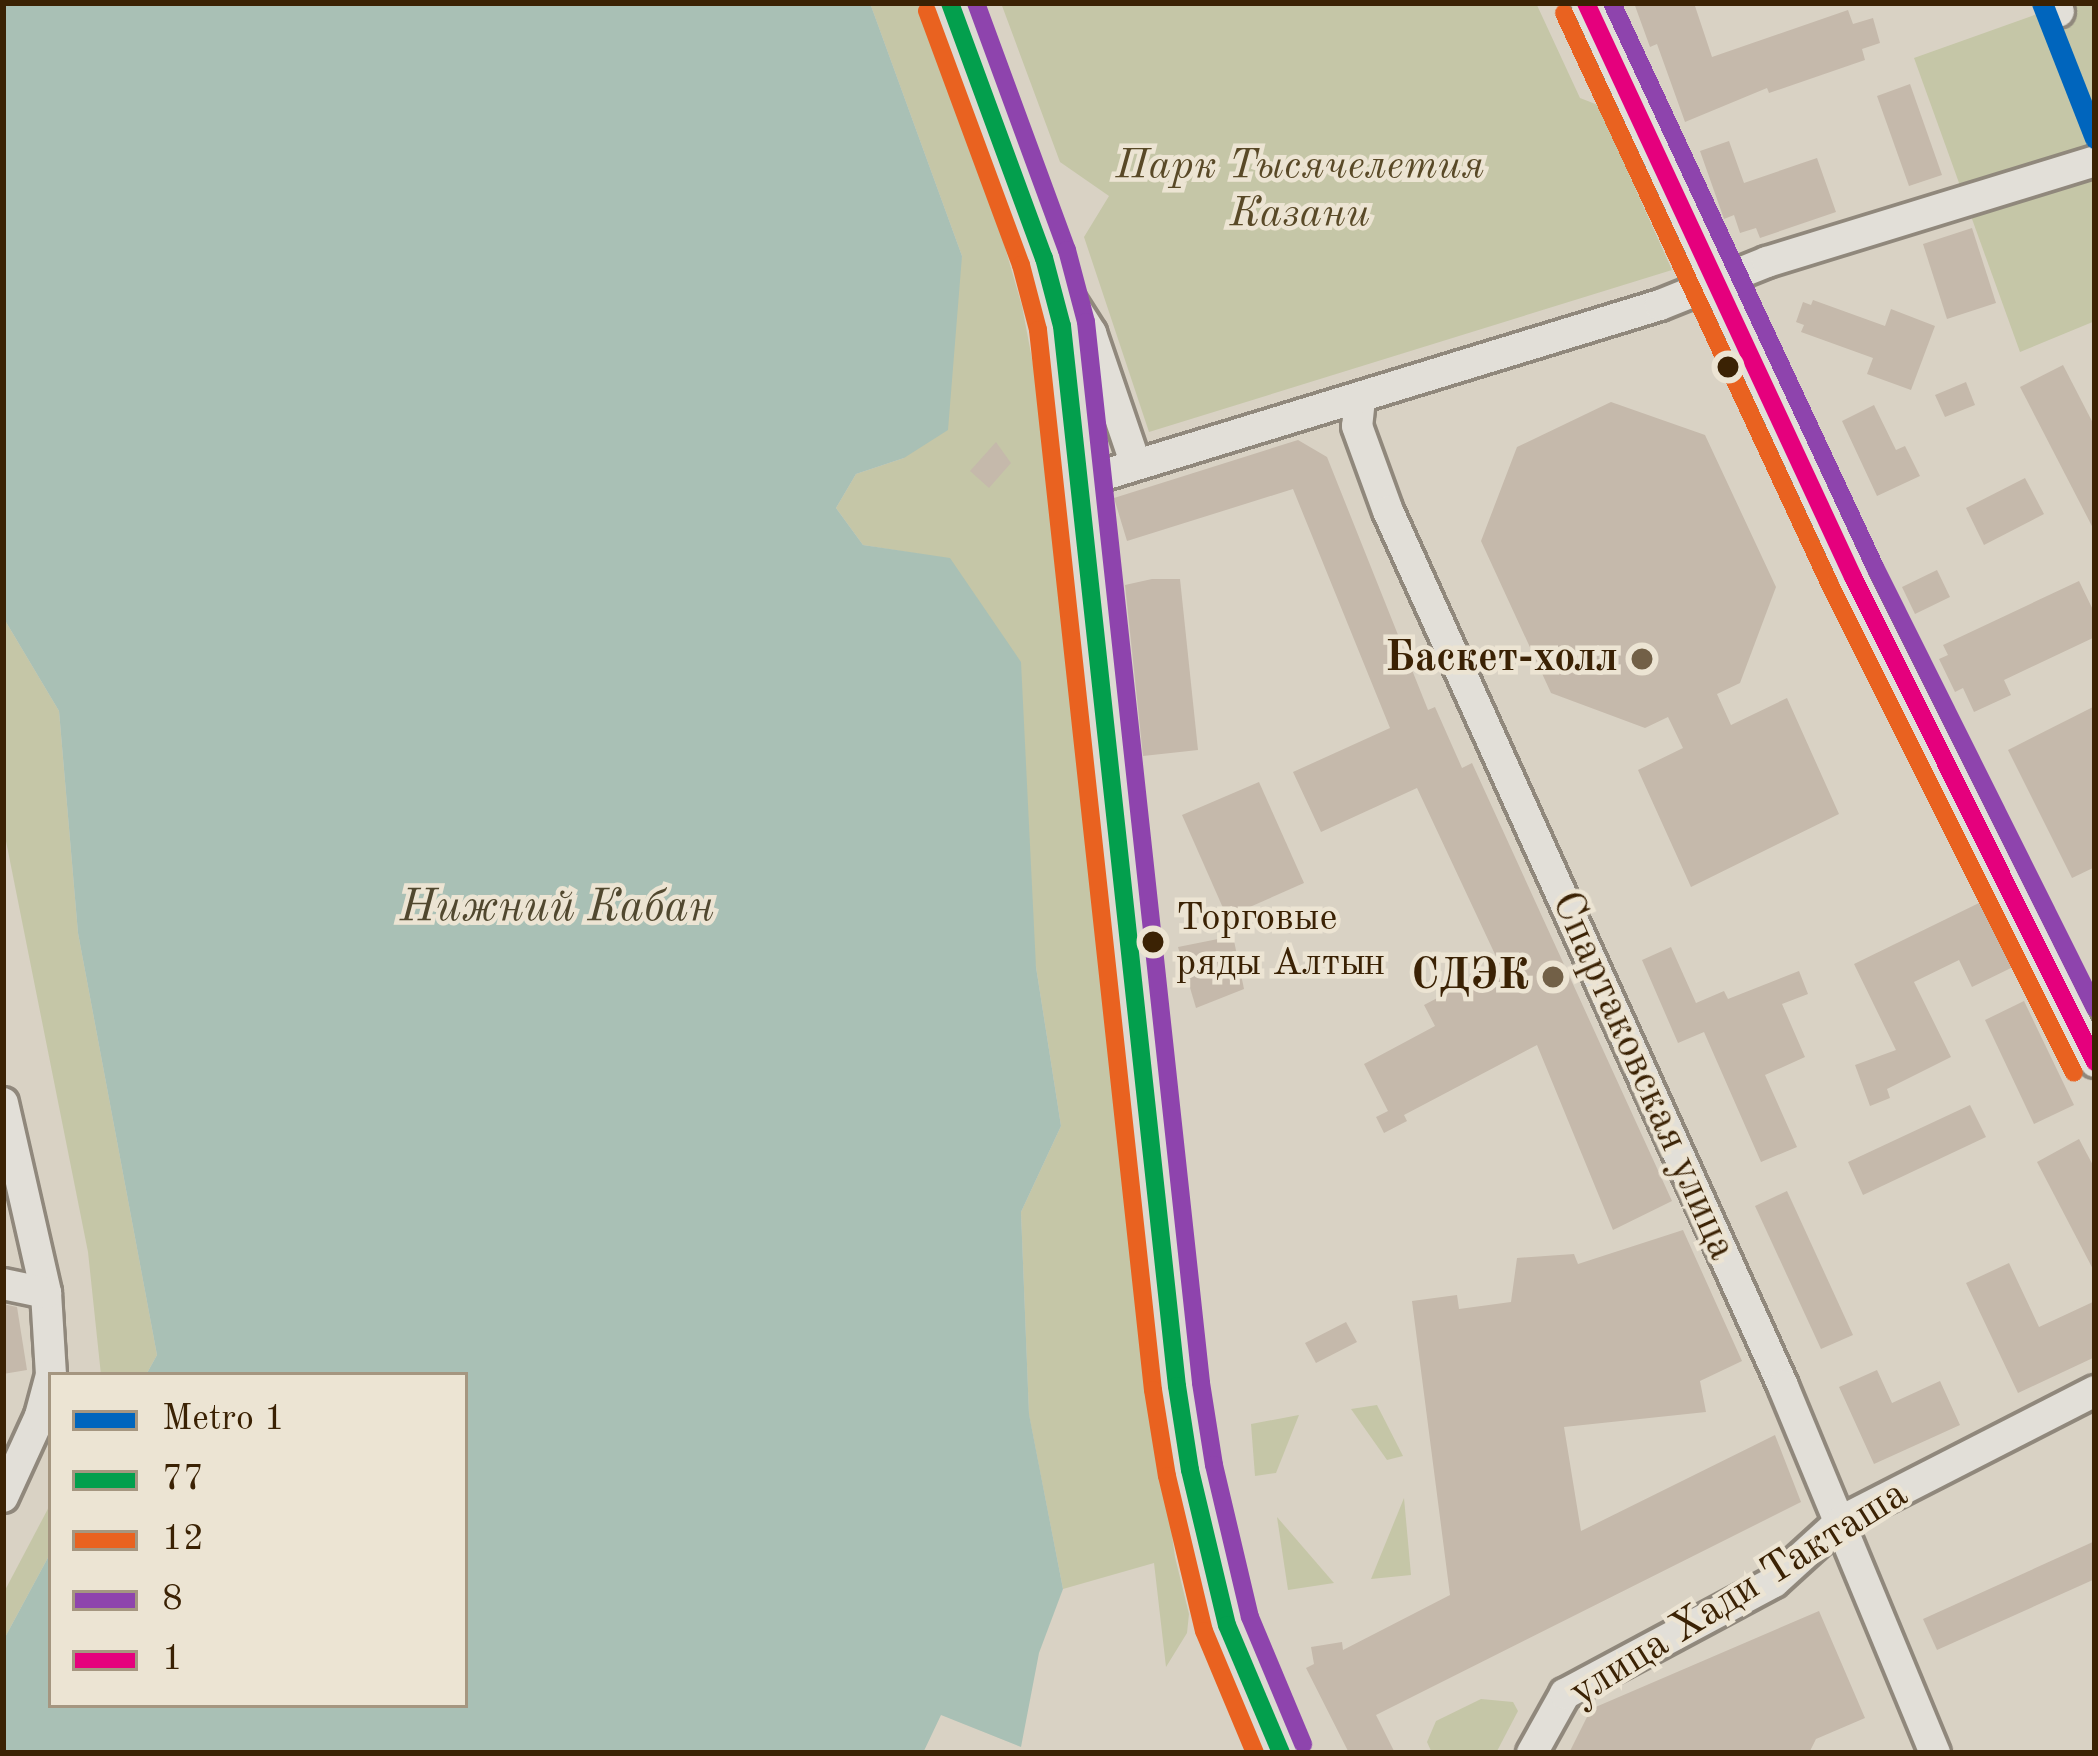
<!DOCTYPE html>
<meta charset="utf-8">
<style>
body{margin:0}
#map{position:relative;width:2098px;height:1756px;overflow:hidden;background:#d9d2c4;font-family:"Old Standard TT",serif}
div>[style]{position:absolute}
.green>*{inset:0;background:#c5c6a7}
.water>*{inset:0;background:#a9c0b5}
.building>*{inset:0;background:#c5b9ab}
.roads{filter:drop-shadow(3px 0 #90887c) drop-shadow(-3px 0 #90887c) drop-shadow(0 3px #90887c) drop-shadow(0 -3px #90887c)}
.minor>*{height:30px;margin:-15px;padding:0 15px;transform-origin:15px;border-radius:15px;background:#e2dfd8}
.major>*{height:39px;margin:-19.5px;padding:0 19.5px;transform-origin:19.5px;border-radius:19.5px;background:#dddad2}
.bus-1>*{height:18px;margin:-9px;padding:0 9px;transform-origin:9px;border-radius:9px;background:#039f4d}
.bus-2>*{height:18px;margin:-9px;padding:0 9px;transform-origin:9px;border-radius:9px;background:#e96220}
.bus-3>*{height:18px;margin:-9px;padding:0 9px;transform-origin:9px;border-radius:9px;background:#8e44ad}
.bus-4>*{height:18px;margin:-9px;padding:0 9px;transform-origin:9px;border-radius:9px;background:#e5007d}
.metro-1>*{height:21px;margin:-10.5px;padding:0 10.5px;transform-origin:10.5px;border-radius:10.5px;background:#0065bd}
.dots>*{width:33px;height:33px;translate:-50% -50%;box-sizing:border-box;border:6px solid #ece4d3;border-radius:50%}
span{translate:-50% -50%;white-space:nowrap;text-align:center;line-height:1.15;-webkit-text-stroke:9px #ece4d3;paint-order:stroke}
.bus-label{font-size:39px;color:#3b2204}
.left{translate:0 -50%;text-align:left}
.park-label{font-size:42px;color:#594927;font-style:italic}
.poi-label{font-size:42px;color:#3b2204;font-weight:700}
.right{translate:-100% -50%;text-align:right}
.street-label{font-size:42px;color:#3b2204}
.water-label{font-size:45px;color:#51482f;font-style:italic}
.frame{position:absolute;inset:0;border:6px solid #3b2204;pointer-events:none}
.legend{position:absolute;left:48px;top:1372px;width:420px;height:336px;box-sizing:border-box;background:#ece4d3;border:3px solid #a59680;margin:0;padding:15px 21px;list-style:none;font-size:36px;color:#3b2204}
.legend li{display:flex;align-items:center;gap:24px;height:60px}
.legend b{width:60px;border:3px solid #a59680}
</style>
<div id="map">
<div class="green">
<i style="clip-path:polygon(870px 3px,919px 3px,982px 168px,1022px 306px,1046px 433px,1117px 1134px,1175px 1557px,1189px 1614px,1187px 1633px,1166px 1667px,1154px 1563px,1063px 1589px,1029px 1415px,1021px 1212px,1061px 1126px,1036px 967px,950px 559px,863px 545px,836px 508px,856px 474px,904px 458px,962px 256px)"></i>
<i style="clip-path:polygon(1001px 3px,1536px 3px,1580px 98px,1598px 105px,1672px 270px,1149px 432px,1084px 237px,1109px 196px,1060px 162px)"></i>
<i style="clip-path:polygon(2068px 3px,2095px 3px,2095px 321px,2020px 352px,1914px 58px)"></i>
<i style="clip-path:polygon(3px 617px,59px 711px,78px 933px,157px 1355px,146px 1375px,101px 1375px,88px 1252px,3px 826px)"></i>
<i style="clip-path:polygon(1377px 1405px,1403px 1456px,1387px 1460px,1351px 1409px)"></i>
<i style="clip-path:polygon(1299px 1415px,1276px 1473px,1255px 1476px,1251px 1424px)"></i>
<i style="clip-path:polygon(1404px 1498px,1411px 1575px,1371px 1579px)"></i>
<i style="clip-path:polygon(51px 1503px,51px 1552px,3px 1641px,3px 1594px)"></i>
<i style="clip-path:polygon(1277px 1517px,1334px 1583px,1288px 1590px)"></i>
<i style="clip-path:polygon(1481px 1699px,1513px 1702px,1518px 1711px,1496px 1753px,1432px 1753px,1427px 1742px,1436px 1721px)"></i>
</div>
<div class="water">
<i style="clip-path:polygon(3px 3px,870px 3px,962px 256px,948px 430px,904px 458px,856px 474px,836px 508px,863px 545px,950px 558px,1021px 662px,1036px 967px,1061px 1126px,1021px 1212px,1029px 1414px,1063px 1589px,1039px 1653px,1021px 1747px,941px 1715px,923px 1753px,3px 1753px,3px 1641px,51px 1552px,51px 1705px,465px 1705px,465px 1375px,146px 1375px,157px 1355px,78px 933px,59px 711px,3px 617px)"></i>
</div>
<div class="building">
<i style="clip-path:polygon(1634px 3px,1694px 3px,1712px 57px,1848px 10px,1853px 24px,1873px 18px,1880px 43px,1862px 49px,1865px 60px,1769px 93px,1767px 88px,1685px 122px,1657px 44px,1650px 47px)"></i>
<i style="clip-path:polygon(1910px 84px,1942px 175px,1909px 186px,1877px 96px)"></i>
<i style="clip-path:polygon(1729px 141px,1744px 183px,1817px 158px,1836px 212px,1760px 238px,1756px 228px,1740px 233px,1734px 215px,1724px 219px,1700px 151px)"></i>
<i style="clip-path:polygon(1972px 228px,1996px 303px,1947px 319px,1923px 244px)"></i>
<i style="clip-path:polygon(1813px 300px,1885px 326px,1891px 309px,1935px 326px,1911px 390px,1867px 374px,1873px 358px,1801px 332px,1804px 325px,1796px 322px,1803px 302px,1811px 305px)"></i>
<i style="clip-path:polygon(2063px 365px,2095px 427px,2095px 532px,2020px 387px)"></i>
<i style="clip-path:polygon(1966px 382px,1975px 405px,1945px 417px,1935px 395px)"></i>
<i style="clip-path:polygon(1611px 402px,1705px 435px,1776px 587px,1740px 683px,1717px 694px,1731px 725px,1787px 698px,1839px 814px,1691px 887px,1638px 770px,1683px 748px,1668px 717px,1645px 728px,1551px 693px,1481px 541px,1517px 447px)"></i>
<i style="clip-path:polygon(1874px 405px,1896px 450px,1905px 446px,1920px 476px,1877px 496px,1842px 421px)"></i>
<i style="clip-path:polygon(1298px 440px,1327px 457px,1428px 710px,1435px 707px,1462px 768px,1472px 763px,1672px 1201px,1613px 1230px,1537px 1045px,1404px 1115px,1407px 1121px,1384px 1133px,1376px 1117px,1388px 1111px,1364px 1064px,1435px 1026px,1424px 1005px,1500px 965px,1417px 788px,1321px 832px,1293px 772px,1390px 728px,1293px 489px,1127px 541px,1114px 498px)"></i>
<i style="clip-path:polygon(996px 442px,1011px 463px,989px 488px,970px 471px)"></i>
<i style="clip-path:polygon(2025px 478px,2044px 514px,1984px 545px,1966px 508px)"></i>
<i style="clip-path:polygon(1937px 570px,1950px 597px,1915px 614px,1902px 587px)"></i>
<i style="clip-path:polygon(1152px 579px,1180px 579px,1198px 750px,1143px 756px,1125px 585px)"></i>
<i style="clip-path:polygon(2079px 581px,2095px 614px,2095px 637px,2004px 680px,2011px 695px,1974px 712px,1963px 688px,1955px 692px,1939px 659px,1948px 655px,1943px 645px)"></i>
<i style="clip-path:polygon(2095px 706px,2095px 867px,2072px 878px,2008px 750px)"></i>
<i style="clip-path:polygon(1259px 782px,1304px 883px,1227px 917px,1182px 815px)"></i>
<i style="clip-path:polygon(1981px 902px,2013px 967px,1972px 987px,1959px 960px,1914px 982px,1951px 1057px,1887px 1089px,1890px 1098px,1870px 1106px,1855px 1065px,1896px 1050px,1854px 964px)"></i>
<i style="clip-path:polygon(1233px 936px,1244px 989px,1196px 1008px,1178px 947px)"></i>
<i style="clip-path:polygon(1671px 947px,1696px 1003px,1724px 991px,1728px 999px,1799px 971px,1808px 994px,1782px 1004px,1805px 1057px,1765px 1075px,1797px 1147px,1761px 1162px,1704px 1032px,1678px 1043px,1642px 960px)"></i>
<i style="clip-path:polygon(2024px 1001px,2074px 1105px,2034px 1124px,1985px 1020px)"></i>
<i style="clip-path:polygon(1970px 1105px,1986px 1137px,1863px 1195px,1848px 1162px)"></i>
<i style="clip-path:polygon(2079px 1139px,2095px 1169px,2095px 1273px,2037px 1162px)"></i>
<i style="clip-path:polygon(1787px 1191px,1853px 1335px,1821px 1349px,1755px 1206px)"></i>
<i style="clip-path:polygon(1683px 1230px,1742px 1361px,1700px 1381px,1706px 1412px,1564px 1427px,1581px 1531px,1775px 1435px,1801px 1502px,1376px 1715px,1395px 1753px,1349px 1753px,1306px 1668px,1314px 1664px,1311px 1647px,1342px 1642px,1343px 1650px,1450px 1595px,1412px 1301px,1457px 1295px,1459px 1309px,1511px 1302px,1517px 1258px,1574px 1254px,1578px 1264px)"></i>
<i style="clip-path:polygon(2009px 1263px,2039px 1327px,2095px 1301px,2095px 1357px,2018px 1393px,1966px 1283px)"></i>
<i style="clip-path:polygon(3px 1304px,17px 1307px,27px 1370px,3px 1374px)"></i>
<i style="clip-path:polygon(1346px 1322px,1357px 1342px,1316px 1363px,1305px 1343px)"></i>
<i style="clip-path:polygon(1877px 1370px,1892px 1403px,1940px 1381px,1960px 1425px,1874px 1464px,1839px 1387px)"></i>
<i style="clip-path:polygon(2095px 1541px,2095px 1579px,1937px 1650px,1923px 1619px)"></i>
<i style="clip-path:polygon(1819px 1611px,1865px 1718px,1816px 1739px,1809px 1753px,1569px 1753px,1591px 1709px)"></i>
</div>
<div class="roads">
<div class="minor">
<i style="left:1586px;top:3px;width:633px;rotate:65.05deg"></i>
<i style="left:1853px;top:577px;width:542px;rotate:63.48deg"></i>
<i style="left:2056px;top:3px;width:9px;rotate:72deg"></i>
<i style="left:1058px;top:281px;width:62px;rotate:57.6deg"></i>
<i style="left:1091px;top:333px;width:136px;rotate:71.2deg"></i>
<i style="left:1360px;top:399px;width:27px;rotate:96deg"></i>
<i style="left:1357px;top:426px;width:90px;rotate:70deg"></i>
<i style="left:1388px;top:511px;width:960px;rotate:65.7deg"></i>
<i style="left:1783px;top:1386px;width:397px;rotate:67.5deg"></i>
<i style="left:1081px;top:482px;width:605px;rotate:-17deg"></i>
<i style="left:1660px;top:305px;width:115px;rotate:-21.9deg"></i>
<i style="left:1767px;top:262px;width:343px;rotate:-17.1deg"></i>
<i style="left:3px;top:1103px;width:195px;rotate:77.2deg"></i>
<i style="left:46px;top:1293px;width:82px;rotate:86.5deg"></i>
<i style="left:3px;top:1284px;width:44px;rotate:11.8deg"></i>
<i style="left:3px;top:1497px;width:89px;rotate:-65.4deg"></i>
<i style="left:40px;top:1416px;width:42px;rotate:-75deg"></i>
<i style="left:1532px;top:1753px;width:68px;rotate:-60.8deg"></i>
<i style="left:1565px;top:1694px;width:237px;rotate:-28.2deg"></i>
<i style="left:1774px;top:1582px;width:91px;rotate:-42.3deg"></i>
<i style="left:1841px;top:1521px;width:285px;rotate:-27.1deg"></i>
</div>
<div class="major">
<i style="left:950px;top:3px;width:272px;rotate:69.8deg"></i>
<i style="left:1044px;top:258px;width:70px;rotate:75.2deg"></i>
<i style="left:1062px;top:326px;width:1066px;rotate:83.81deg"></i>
<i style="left:1177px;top:1386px;width:85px;rotate:81.2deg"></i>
<i style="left:1190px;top:1470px;width:159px;rotate:76.6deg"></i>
<i style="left:1227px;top:1625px;width:139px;rotate:67.1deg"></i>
</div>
</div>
<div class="bus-1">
<i style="left:950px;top:3px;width:272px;rotate:69.8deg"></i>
<i style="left:1044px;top:258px;width:70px;rotate:75.2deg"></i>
<i style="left:1062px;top:326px;width:1066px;rotate:83.81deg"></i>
<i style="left:1177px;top:1386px;width:85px;rotate:81.2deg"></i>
<i style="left:1190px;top:1470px;width:159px;rotate:76.6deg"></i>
<i style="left:1227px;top:1625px;width:139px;rotate:67.1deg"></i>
</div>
<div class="bus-2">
<i style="left:927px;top:11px;width:271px;rotate:69.7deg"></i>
<i style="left:1021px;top:265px;width:67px;rotate:75.3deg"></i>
<i style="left:1038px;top:330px;width:1066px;rotate:83.81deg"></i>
<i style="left:1153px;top:1390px;width:87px;rotate:80.8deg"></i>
<i style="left:1167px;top:1476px;width:159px;rotate:76.6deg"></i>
<i style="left:1204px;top:1631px;width:132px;rotate:67.3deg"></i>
<i style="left:1564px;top:13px;width:633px;rotate:65.05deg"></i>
<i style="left:1831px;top:587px;width:543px;rotate:63.43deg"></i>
</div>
<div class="bus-3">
<i style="left:976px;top:3px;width:263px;rotate:69.8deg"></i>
<i style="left:1067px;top:250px;width:74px;rotate:75.2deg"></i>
<i style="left:1086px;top:322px;width:1067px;rotate:83.81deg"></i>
<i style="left:1201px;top:1383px;width:83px;rotate:81deg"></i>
<i style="left:1214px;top:1465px;width:156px;rotate:76.7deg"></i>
<i style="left:1250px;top:1617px;width:138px;rotate:67.3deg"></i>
<i style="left:1612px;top:3px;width:622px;rotate:65deg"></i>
<i style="left:1875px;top:567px;width:493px;rotate:63.5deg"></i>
</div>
<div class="bus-4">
<i style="left:1586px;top:3px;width:633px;rotate:65.05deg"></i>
<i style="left:1853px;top:577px;width:542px;rotate:63.48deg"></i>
</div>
<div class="metro-1">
<i style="left:2042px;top:3px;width:145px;rotate:68.6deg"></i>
</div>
<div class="dots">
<i style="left:1728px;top:367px;background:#3b2204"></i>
<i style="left:1642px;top:659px;background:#726047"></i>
<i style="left:1153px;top:942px;background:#3b2204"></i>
<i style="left:1553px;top:977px;background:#726047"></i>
</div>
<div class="bus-label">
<span class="left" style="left:1176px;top:942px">Торговые<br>ряды Алтын</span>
</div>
<div class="park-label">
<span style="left:1300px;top:191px">Парк Тысячелетия<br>Казани</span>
</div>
<div class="poi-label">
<span class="right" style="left:1618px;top:659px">Баскет-холл</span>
<span class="right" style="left:1529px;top:977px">СДЭК</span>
</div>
<div class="street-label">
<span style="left:1643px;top:1076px;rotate:66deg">Спартаковская улица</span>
<span style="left:1739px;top:1594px;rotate:-32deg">улица Хади Такташа</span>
</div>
<div class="water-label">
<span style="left:557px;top:909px">Нижний Кабан</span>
</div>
<div class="frame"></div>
<ul class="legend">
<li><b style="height:15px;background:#0065bd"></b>Metro 1</li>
<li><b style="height:15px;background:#039f4d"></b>77</li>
<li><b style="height:15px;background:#e96220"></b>12</li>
<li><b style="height:15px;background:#8e44ad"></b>8</li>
<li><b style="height:15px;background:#e5007d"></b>1</li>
</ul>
</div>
